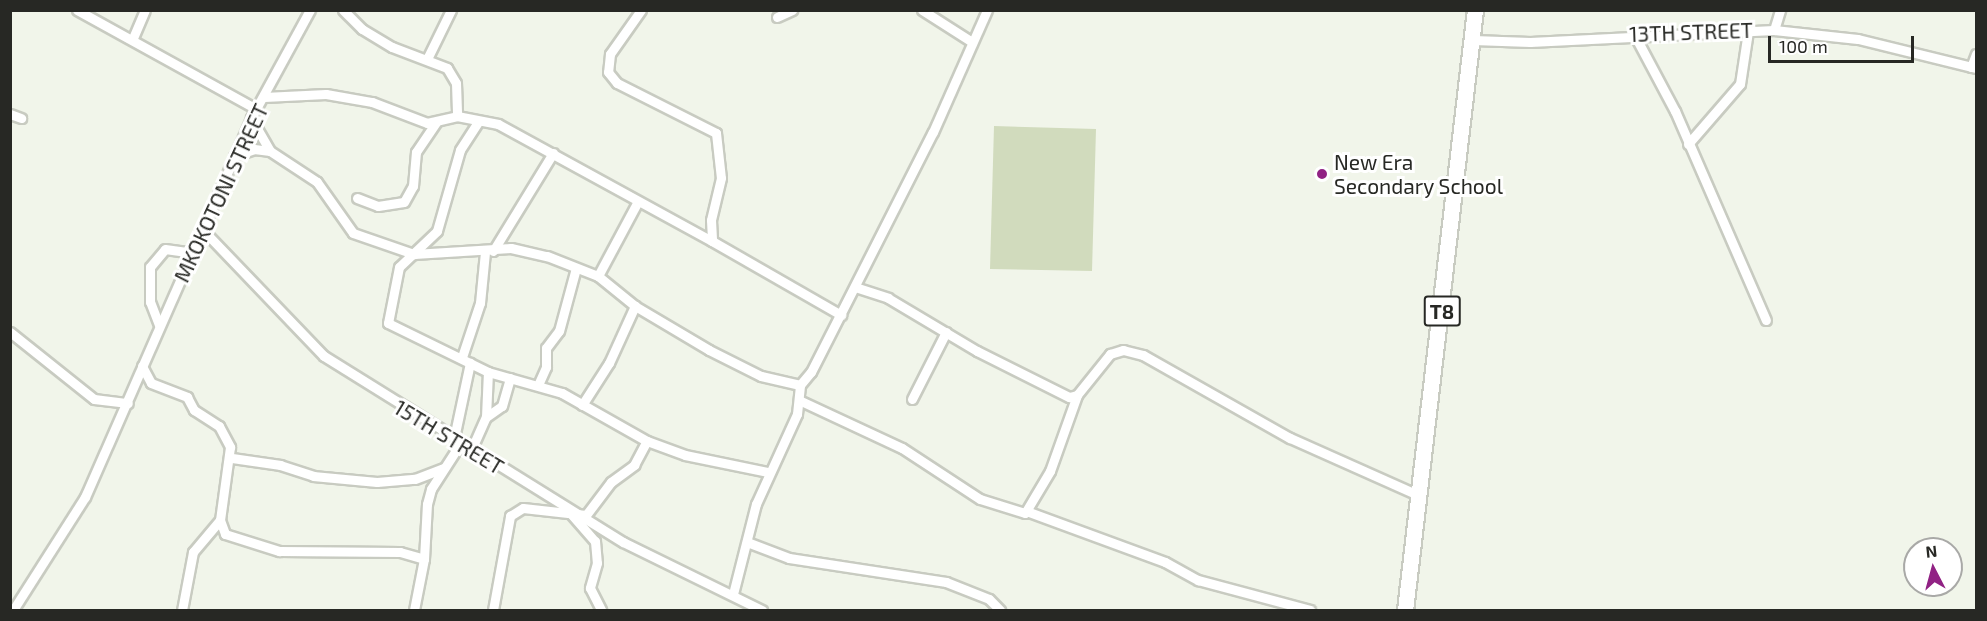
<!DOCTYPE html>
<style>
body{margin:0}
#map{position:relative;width:1987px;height:621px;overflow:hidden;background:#f1f5ea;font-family:"Exo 2",sans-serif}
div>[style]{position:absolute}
.green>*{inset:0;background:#d1dbbd}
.roads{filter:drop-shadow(2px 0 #c8cbc1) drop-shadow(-2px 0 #c8cbc1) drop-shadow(0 2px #c8cbc1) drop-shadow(0 -2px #c8cbc1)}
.minor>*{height:9px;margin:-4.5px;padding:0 4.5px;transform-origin:4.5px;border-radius:4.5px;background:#fff}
.trunk>*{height:15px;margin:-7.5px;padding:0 7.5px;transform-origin:7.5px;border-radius:7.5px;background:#fff}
.dots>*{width:16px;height:16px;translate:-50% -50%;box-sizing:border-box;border:3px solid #fff;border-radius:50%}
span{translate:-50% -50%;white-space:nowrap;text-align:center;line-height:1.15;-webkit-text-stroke:6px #fff;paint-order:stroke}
.shield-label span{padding:2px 4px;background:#fff;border:2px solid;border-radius:4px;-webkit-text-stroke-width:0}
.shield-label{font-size:20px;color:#272824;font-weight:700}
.street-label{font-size:21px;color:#272824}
.poi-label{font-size:21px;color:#272824}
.left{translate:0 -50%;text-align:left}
.frame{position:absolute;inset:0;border:12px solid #272824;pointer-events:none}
.north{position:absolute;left:1903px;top:537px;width:60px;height:60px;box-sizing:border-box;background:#fff;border:2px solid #a9a9a7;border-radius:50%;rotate:354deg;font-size:16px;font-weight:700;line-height:24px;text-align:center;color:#272824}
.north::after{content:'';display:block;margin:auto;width:21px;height:27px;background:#912284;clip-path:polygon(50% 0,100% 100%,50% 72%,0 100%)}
.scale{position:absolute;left:1768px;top:36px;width:146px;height:27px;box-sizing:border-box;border:3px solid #272824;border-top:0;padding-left:8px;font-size:18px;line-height:21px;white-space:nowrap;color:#272824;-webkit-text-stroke:4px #fff;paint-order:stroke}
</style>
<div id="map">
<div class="green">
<i style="clip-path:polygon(994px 126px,1096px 129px,1092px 271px,990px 269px)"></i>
</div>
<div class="roads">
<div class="minor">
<i style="left:77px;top:10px;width:205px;rotate:28.9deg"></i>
<i style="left:343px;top:10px;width:27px;rotate:45deg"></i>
<i style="left:362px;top:29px;width:35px;rotate:31deg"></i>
<i style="left:392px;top:47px;width:59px;rotate:20.9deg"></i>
<i style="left:447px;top:68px;width:17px;rotate:59deg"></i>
<i style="left:456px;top:83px;width:33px;rotate:88deg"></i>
<i style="left:641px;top:10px;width:54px;rotate:125.2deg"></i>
<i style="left:610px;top:54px;width:18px;rotate:96deg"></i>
<i style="left:608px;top:72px;width:14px;rotate:51deg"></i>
<i style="left:617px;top:83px;width:111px;rotate:26.8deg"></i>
<i style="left:716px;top:133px;width:45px;rotate:83.7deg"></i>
<i style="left:721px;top:178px;width:43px;rotate:103.4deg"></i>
<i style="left:711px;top:220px;width:21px;rotate:87deg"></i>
<i style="left:712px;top:241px;width:149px;rotate:29.8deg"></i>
<i style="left:922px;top:10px;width:59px;rotate:32.6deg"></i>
<i style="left:777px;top:17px;width:17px;rotate:-25deg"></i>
<i style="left:1774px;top:30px;width:21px;rotate:-73deg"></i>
<i style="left:1634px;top:34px;width:87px;rotate:62deg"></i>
<i style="left:1675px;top:111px;width:228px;rotate:66.5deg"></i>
<i style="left:133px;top:38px;width:30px;rotate:-67deg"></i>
<i style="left:1473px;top:40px;width:57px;rotate:2deg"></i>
<i style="left:1530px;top:42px;width:244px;rotate:-2.8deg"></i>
<i style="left:1774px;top:30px;width:84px;rotate:6.1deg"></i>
<i style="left:1858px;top:39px;width:122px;rotate:13.8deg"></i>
<i style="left:427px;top:59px;width:55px;rotate:-63.9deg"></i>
<i style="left:1971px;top:67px;width:14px;rotate:-69deg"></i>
<i style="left:264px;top:97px;width:62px;rotate:-2.8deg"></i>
<i style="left:326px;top:94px;width:47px;rotate:9.9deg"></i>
<i style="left:372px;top:102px;width:59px;rotate:20.9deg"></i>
<i style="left:427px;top:123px;width:31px;rotate:-13deg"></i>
<i style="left:457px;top:116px;width:42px;rotate:11deg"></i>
<i style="left:498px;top:124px;width:244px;rotate:28.7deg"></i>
<i style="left:10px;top:114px;width:12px;rotate:20deg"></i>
<i style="left:251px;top:118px;width:38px;rotate:60deg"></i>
<i style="left:270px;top:151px;width:56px;rotate:33.4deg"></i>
<i style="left:317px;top:182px;width:62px;rotate:54.8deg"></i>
<i style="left:353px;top:233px;width:65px;rotate:19deg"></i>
<i style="left:414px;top:254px;width:97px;rotate:-3.5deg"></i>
<i style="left:511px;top:248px;width:37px;rotate:13deg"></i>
<i style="left:547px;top:256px;width:55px;rotate:21.4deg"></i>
<i style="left:598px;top:276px;width:48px;rotate:39deg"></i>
<i style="left:635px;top:306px;width:86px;rotate:30.7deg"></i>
<i style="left:709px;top:350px;width:58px;rotate:26.6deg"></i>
<i style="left:761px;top:376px;width:40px;rotate:13deg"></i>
<i style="left:800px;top:385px;width:17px;rotate:-50deg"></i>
<i style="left:811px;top:372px;width:269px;rotate:-63.1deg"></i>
<i style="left:933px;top:132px;width:133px;rotate:-66.1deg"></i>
<i style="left:478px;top:122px;width:33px;rotate:123deg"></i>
<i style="left:460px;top:150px;width:84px;rotate:105.9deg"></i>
<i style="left:437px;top:231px;width:52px;rotate:136.5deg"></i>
<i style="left:399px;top:267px;width:57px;rotate:101.1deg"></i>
<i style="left:388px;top:323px;width:111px;rotate:26.1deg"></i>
<i style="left:488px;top:372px;width:77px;rotate:15.8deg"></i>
<i style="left:562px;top:393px;width:98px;rotate:29.5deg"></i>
<i style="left:647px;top:441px;width:40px;rotate:20.2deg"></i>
<i style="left:685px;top:455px;width:85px;rotate:11.6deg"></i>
<i style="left:1688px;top:144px;width:79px;rotate:-49.1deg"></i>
<i style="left:1740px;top:84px;width:54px;rotate:-81.4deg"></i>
<i style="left:234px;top:156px;width:21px;rotate:-19deg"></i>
<i style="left:254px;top:149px;width:16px;rotate:7deg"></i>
<i style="left:357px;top:198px;width:22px;rotate:21deg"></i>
<i style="left:378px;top:206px;width:26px;rotate:-9deg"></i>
<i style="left:404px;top:202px;width:18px;rotate:-61deg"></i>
<i style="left:413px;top:186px;width:34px;rotate:-85deg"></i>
<i style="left:416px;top:152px;width:36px;rotate:-56deg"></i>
<i style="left:204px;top:231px;width:173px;rotate:46.2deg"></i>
<i style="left:324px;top:356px;width:352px;rotate:31.9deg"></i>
<i style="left:623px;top:542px;width:155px;rotate:26.1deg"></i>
<i style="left:493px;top:251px;width:115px;rotate:-58.5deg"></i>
<i style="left:598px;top:276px;width:83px;rotate:-61.9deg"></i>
<i style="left:855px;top:287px;width:35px;rotate:18deg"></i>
<i style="left:888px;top:298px;width:104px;rotate:30.8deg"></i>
<i style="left:977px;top:351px;width:103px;rotate:26.6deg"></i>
<i style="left:1069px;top:397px;width:8px;rotate:-14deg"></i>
<i style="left:1077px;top:395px;width:53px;rotate:-51.2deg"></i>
<i style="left:1110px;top:354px;width:14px;rotate:-17deg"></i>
<i style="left:1123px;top:350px;width:21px;rotate:14deg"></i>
<i style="left:1143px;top:355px;width:169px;rotate:29.5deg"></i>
<i style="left:1290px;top:438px;width:142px;rotate:24deg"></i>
<i style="left:159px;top:325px;width:25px;rotate:-111deg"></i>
<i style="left:150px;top:302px;width:35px;rotate:-90deg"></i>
<i style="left:150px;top:267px;width:23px;rotate:-50deg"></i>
<i style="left:165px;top:249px;width:29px;rotate:8deg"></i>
<i style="left:10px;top:332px;width:107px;rotate:38.6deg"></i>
<i style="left:94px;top:399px;width:34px;rotate:7deg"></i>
<i style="left:462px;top:357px;width:57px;rotate:-71.6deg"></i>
<i style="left:480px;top:303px;width:51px;rotate:-84.4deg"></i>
<i style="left:142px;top:366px;width:19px;rotate:62deg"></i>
<i style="left:151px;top:383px;width:39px;rotate:21deg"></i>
<i style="left:187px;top:397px;width:15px;rotate:62deg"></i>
<i style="left:194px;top:410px;width:30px;rotate:33deg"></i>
<i style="left:219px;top:426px;width:24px;rotate:62deg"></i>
<i style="left:230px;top:447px;width:74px;rotate:97.8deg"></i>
<i style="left:220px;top:520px;width:42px;rotate:130.2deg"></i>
<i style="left:193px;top:552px;width:59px;rotate:100.7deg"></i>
<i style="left:538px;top:385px;width:20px;rotate:-66deg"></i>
<i style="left:546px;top:367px;width:19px;rotate:-90deg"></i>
<i style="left:546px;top:348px;width:21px;rotate:-53deg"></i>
<i style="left:559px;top:331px;width:65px;rotate:-74.9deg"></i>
<i style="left:912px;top:399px;width:75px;rotate:-63.1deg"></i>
<i style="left:801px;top:401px;width:111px;rotate:25deg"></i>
<i style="left:902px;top:448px;width:93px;rotate:33.2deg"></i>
<i style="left:980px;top:499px;width:47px;rotate:17.3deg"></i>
<i style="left:1025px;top:513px;width:49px;rotate:-59.2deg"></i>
<i style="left:1050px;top:471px;width:81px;rotate:-70.4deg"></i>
<i style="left:582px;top:405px;width:50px;rotate:-57.3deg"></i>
<i style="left:609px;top:363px;width:63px;rotate:-65.5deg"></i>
<i style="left:486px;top:417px;width:45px;rotate:-87.5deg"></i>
<i style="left:454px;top:438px;width:77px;rotate:-78deg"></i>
<i style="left:472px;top:448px;width:34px;rotate:-66deg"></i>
<i style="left:486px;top:417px;width:19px;rotate:-35deg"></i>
<i style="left:502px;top:406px;width:29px;rotate:-74deg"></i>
<i style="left:232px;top:458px;width:49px;rotate:8.3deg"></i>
<i style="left:280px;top:465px;width:35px;rotate:18deg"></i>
<i style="left:313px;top:476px;width:64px;rotate:5.4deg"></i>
<i style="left:377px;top:482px;width:38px;rotate:-5deg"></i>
<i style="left:415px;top:479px;width:30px;rotate:-21deg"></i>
<i style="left:1029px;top:512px;width:145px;rotate:20.2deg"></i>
<i style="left:1165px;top:562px;width:38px;rotate:29deg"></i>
<i style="left:1198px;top:580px;width:116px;rotate:15deg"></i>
<i style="left:572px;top:515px;width:35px;rotate:49deg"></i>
<i style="left:595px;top:541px;width:22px;rotate:85deg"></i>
<i style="left:597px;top:563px;width:26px;rotate:106deg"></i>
<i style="left:590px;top:588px;width:25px;rotate:63deg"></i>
<i style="left:220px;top:520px;width:15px;rotate:70deg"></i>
<i style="left:225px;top:534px;width:57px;rotate:17.5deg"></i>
<i style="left:279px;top:551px;width:121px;rotate:0.5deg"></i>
<i style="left:400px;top:552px;width:25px;rotate:16deg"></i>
<i style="left:747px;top:542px;width:45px;rotate:20.9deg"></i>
<i style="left:789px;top:558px;width:159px;rotate:8.7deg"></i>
<i style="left:946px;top:582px;width:46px;rotate:21.6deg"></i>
<i style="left:989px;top:599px;width:16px;rotate:45deg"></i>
<i style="left:733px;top:594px;width:93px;rotate:-75.7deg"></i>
<i style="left:756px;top:504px;width:99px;rotate:-65.5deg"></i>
<i style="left:797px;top:414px;width:29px;rotate:-84deg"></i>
<i style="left:13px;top:610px;width:134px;rotate:-57.5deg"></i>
<i style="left:85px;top:497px;width:414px;rotate:-66.3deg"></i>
<i style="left:251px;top:118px;width:123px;rotate:-61.4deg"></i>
<i style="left:414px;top:610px;width:52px;rotate:-78.9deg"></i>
<i style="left:424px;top:559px;width:55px;rotate:-86.9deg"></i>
<i style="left:427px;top:504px;width:16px;rotate:-75deg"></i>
<i style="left:431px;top:489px;width:54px;rotate:-57.2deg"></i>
<i style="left:493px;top:610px;width:96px;rotate:-79.7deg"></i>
<i style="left:510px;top:516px;width:15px;rotate:-32deg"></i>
<i style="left:523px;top:508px;width:63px;rotate:6.3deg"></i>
<i style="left:586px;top:515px;width:41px;rotate:-52.9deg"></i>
<i style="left:611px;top:482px;width:29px;rotate:-36deg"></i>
<i style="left:634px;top:465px;width:27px;rotate:-62deg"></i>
</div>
<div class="trunk">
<i style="left:1405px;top:610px;width:604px;rotate:-83.35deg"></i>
</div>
</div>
<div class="dots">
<i style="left:1322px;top:174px;background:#912284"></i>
</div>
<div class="shield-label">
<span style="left:1442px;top:311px">T8</span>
</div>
<div class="street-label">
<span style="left:1691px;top:32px;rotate:-2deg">13TH STREET</span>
<span style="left:221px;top:193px;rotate:-65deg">MKOKOTONI STREET</span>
<span style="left:449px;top:437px;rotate:31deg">15TH STREET</span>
</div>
<div class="poi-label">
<span class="left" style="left:1334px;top:174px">New Era<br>Secondary School</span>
</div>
<div class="frame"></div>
<div class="north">N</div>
<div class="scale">100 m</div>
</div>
